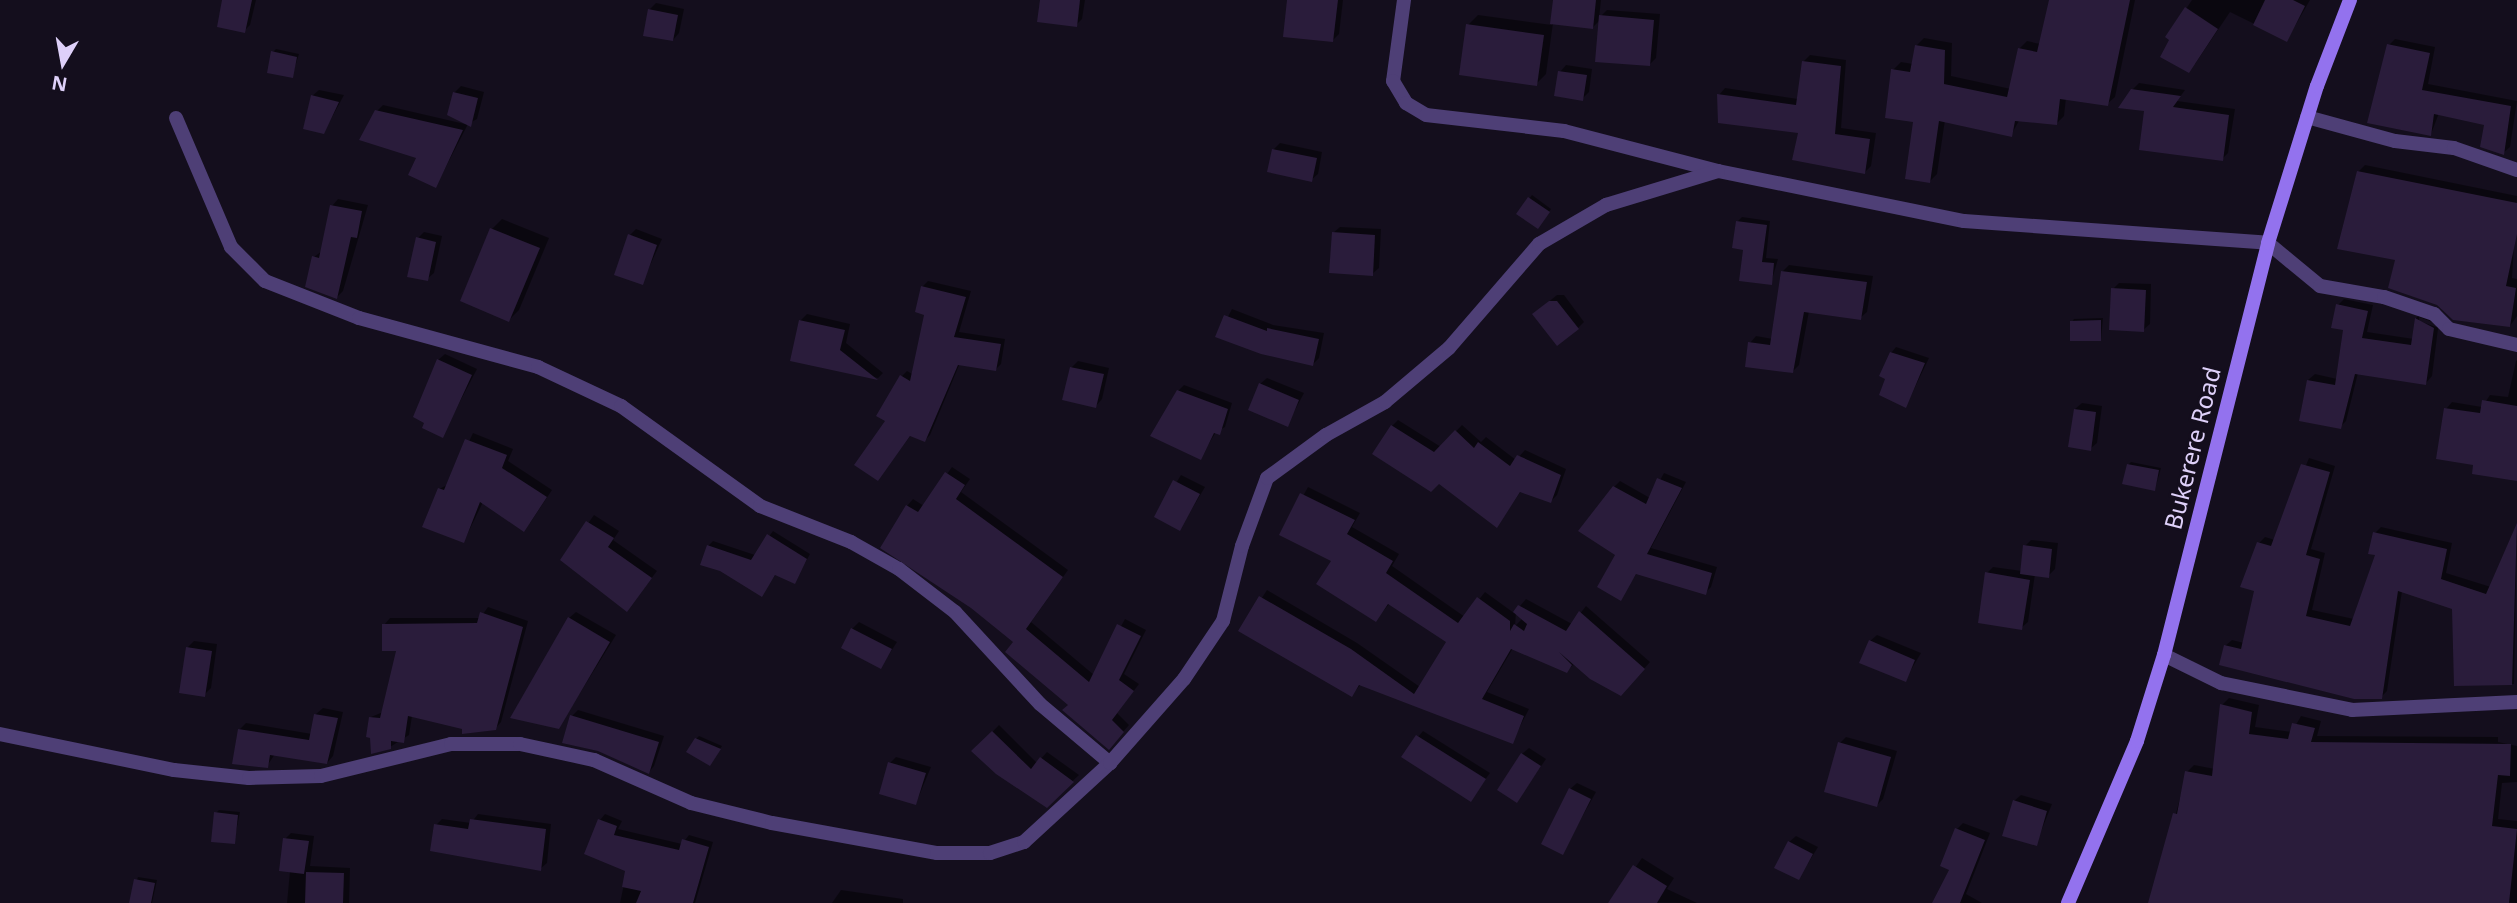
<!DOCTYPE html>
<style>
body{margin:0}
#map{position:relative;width:2517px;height:903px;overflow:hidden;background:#140e1d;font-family:"Noto Sans",sans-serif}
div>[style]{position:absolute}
.shadow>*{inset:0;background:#0007}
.building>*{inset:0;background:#2a1c3b}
.street>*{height:14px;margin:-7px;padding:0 7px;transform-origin:7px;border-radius:7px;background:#4e3f76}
.secondary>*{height:14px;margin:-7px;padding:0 7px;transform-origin:7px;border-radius:7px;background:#9372ee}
span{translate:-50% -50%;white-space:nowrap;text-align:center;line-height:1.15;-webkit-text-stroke:5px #140e1d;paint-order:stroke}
.street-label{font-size:24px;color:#ded0f9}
.north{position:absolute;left:28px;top:28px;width:70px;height:70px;-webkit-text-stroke:5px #140e1d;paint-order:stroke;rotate:190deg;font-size:19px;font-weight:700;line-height:28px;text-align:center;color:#ded0f9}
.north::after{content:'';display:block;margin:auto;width:24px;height:32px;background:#ded0f9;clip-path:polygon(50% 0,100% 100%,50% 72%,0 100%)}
</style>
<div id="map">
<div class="shadow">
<i style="clip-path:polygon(224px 0,256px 0,250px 25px,244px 31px)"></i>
<i style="clip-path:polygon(1042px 0,1085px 0,1082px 19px,1076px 25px)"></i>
<i style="clip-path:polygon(1289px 0,1343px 0,1339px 34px,1332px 41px)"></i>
<i style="clip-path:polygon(1555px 0,1601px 0,1599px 18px,1607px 10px,1660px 14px,1656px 58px,1650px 64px,1601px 19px,1592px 28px,1553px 23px,1546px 74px,1536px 84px,1468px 25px,1478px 15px,1552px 25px)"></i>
<i style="clip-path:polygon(2051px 0,2135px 0,2115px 97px,2107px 104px,2066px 98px,2064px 116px,2057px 123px,2020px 119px,2011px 135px,1945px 120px,1937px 174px,1930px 181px,1915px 121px,1893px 70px,1901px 62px,1913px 64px,1916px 46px,1924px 38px,1952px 43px,1951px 76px,2011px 89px,2019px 49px,2027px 41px,2040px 44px)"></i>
<i style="clip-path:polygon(2192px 0,2310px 0,2287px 40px,2230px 12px,2195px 64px,2167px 37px)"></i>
<i style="clip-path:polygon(656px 3px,684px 9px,679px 33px,673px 40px,649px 10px)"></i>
<i style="clip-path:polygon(2395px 39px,2435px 47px,2428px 84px,2517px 101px,2510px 147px,2503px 153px,2486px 123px,2439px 113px,2431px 134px,2389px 45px)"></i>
<i style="clip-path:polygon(276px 49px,299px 54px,292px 76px,273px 52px)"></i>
<i style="clip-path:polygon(1810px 55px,1846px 60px,1841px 128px,1876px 133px,1871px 166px,1865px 172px,1800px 132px,1719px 95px,1725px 88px,1798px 99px,1804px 61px)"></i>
<i style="clip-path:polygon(1566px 65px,1592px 69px,1589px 92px,1582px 99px,1560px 72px)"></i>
<i style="clip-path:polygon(2139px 83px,2185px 90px,2177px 101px,2235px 109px,2228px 153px,2222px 159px,2146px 110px,2132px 90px)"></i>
<i style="clip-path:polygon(461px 86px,484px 92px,477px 119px,468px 124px,436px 186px,418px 157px,377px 111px,383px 105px,465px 124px,454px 93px)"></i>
<i style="clip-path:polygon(319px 90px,344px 95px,324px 132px,312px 96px)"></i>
<i style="clip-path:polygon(1280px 143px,1322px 152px,1318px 174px,1311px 180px,1273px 150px)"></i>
<i style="clip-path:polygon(2365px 165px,2517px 196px,2512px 278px,2517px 279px,2517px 316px,2510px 326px,2397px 259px,2358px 172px)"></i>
<i style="clip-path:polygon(1532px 195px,1551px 209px,1540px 224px,1518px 213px)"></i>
<i style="clip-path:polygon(338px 199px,368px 205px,343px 291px,337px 297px,314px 257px,322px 251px,332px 206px)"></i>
<i style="clip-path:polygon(1742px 217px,1770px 221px,1766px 258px,1778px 259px,1771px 283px,1745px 248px,1737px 222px)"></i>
<i style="clip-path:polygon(502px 219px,549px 238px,519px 310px,509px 320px,492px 229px)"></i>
<i style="clip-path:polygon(1340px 227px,1381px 229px,1379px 268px,1372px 274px,1333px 233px)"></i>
<i style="clip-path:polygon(636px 229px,662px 239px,642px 283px,630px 235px)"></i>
<i style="clip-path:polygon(424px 232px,442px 236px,434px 273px,427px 279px,418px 238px)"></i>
<i style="clip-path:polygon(1789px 265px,1873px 276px,1867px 312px,1860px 318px,1809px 311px,1799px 365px,1793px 371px,1750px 343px,1756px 336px,1773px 339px,1782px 272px)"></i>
<i style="clip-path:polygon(928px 281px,971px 291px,959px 332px,1005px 339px,1001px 364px,995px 370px,960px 363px,930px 435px,925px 440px,911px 435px,878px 479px,887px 421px,902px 376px,907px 371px,914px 375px,926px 313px,922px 287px)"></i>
<i style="clip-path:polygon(2119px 283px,2151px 284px,2150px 324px,2143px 330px,2113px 289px)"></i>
<i style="clip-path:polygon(1557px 295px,1564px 295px,1584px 322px,1578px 328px,1541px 308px)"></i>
<i style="clip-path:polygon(evenodd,2344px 299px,2373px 305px,2367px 332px,2414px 339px,2416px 318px,2423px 312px,2439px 321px,2432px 376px,2426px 383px,2358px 373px,2346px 421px,2340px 427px,2308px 380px,2315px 374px,2337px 379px,2345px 329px,2338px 305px,2344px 299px,2419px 317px,2438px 324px,2436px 327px,2419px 321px,2419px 317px)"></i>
<i style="clip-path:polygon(1232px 309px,1273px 325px,1324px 333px,1319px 358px,1313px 364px,1218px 336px)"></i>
<i style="clip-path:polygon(807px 314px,850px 324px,846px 343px,883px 373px,878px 378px,792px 359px,800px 321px)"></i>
<i style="clip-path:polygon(2103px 318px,2101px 339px,2072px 322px,2074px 319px)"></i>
<i style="clip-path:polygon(1896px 347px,1929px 358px,1906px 406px,1887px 378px,1891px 353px)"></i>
<i style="clip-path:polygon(445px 354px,477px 369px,442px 436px,438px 360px)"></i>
<i style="clip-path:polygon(1078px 361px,1109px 368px,1102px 399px,1096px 406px,1071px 368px)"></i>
<i style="clip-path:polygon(2516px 361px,2517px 360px,2517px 479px,2475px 464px,2446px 409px,2452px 402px,2482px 407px,2490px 395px,2508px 397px)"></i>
<i style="clip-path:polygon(1267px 378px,1304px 393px,1287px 425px,1260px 384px)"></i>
<i style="clip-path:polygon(1184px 385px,1232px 403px,1225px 427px,1216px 432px,1200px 458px,1178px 391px)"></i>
<i style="clip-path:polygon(2082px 403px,2102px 406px,2097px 443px,2090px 449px,2075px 409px)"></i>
<i style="clip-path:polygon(1398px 420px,1441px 447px,1462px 425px,1481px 442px,1486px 437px,1516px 460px,1525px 450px,1566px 469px,1557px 495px,1551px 501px,1521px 491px,1497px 526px,1392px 426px)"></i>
<i style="clip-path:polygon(473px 433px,513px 449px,508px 461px,552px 490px,530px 523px,483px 502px,464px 541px,439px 489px,449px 484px)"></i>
<i style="clip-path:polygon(2309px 458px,2335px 466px,2311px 549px,2325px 553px,2312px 610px,2354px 619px,2377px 554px,2375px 533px,2381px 527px,2452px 543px,2446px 573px,2491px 587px,2517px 533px,2514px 684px,2455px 684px,2454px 607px,2402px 591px,2387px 691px,2381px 697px,2225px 646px,2232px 640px,2244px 643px,2256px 590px,2259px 543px,2265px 537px,2275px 540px)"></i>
<i style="clip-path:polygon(2131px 462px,2161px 468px,2155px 489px,2128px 465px)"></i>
<i style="clip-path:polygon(952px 467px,970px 479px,961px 492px,1068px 570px,1031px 622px,1094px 675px,1125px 619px,1146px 630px,1124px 674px,1139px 684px,1117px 713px,1129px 725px,1115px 741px,1070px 704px,907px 506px,913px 499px,924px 506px)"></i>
<i style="clip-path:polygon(1664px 473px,1686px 482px,1651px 548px,1717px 567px,1711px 587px,1705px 593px,1637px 573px,1620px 598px,1614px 487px,1620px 481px,1650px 498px)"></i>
<i style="clip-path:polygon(1181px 475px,1205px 487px,1180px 529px,1156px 516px)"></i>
<i style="clip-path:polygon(evenodd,1308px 487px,1360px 513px,1352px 527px,1399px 554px,1392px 566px,1465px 617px,1485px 592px,1514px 613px,1526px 599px,1572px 624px,1586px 606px,1650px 662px,1627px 688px,1573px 665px,1554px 644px,1573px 665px,1567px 671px,1513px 648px,1487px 692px,1529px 709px,1512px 742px,1361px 684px,1352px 695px,1241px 630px,1267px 590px,1357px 643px,1420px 687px,1448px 641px,1390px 603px,1376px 620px,1333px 560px,1282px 534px,1308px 487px,1516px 612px,1523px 618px,1515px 626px,1516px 612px)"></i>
<i style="clip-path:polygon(594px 515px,619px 531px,613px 540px,657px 571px,627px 610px,563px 559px)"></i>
<i style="clip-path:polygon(773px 531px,810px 554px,795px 582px,776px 574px,761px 595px,708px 546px,713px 541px,755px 555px)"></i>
<i style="clip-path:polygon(2031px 540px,2058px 543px,2055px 569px,2048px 576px,2035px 574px,2028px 622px,2021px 628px,1987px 573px,1993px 567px,2022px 571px,2025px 546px)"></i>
<i style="clip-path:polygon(488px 607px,528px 621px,501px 722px,495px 729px,464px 728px,412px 716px,409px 735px,390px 747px,371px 717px,383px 712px,398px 650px,384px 625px,390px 618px,480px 618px)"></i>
<i style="clip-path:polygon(576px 612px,616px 635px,559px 727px,569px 618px)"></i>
<i style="clip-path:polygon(859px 622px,897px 642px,881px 667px,852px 629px)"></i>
<i style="clip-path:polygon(1877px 635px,1921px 653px,1905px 680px,1870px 641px)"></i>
<i style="clip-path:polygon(194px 641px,217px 644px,211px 688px,204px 695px,188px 647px)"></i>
<i style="clip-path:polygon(2229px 698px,2259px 705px,2255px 727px,2292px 732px,2301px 716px,2321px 721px,2317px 736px,2498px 737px,2498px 742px,2517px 746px,2517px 782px,2502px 783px,2498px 819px,2517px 821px,2517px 903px,2458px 899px,2457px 903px,2152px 903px,2187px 772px,2194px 765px,2215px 769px,2222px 705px)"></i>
<i style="clip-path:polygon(323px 708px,343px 712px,333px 756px,327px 763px,275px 754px,267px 766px,239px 730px,246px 723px,312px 734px,316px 714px)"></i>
<i style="clip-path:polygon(578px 710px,664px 736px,654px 766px,649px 772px,572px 716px)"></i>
<i style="clip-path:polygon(999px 725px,1037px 763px,1047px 752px,1079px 775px,1046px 806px,974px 751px)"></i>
<i style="clip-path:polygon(1423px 731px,1490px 773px,1470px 800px,1418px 737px)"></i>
<i style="clip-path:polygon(699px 736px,722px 746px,712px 761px,696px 739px)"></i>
<i style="clip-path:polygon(1846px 737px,1897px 751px,1883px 799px,1877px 805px,1840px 743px)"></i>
<i style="clip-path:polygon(1529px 748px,1546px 759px,1517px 801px,1522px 754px)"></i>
<i style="clip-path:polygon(896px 757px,931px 767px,916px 803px,890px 763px)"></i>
<i style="clip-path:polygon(1577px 783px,1596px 792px,1562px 853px,1570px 789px)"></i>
<i style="clip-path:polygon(2021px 795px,2052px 804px,2036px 844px,2014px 801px)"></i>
<i style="clip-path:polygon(219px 810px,240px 812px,234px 842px,216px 813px)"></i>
<i style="clip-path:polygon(478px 814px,551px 824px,547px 863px,540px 869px,502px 864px,502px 859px,436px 825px,442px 819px,471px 823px)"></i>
<i style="clip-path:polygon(605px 814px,622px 821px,618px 829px,682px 844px,689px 835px,713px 842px,695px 903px,620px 903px,627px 870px,600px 820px)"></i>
<i style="clip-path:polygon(1963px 823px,1990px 833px,1966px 894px,1982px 903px,1934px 903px,1951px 869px,1957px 829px)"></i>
<i style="clip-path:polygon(291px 833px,314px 836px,310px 866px,350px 868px,349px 903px,287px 903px,290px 871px,285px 839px)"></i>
<i style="clip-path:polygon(1796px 836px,1818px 847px,1799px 878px,1789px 842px)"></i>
<i style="clip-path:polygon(1642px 858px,1674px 878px,1667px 889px,1697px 903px,1611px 902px)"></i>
<i style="clip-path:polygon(138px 877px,157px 880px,152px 903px,130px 903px)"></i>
<i style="clip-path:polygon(841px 890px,903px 899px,903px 903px,832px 903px)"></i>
</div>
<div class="building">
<i style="clip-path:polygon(222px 0,252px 0,245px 33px,217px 27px)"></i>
<i style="clip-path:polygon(1040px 0,1080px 0,1077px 27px,1037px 22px)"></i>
<i style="clip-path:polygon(1287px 0,1338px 0,1333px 42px,1283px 37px)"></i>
<i style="clip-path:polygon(1553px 0,1596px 0,1593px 29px,1550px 24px)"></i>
<i style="clip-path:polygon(2049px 0,2130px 0,2108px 106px,2060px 99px,2057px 125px,2015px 121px,2012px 137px,1939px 121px,1930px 183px,1905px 179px,1913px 122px,1885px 118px,1891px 69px,1910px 72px,1915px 45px,1945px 50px,1944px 84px,2007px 97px,2018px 48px,2037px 52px)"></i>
<i style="clip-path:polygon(2265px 0,2293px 0,2305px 6px,2287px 42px,2253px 25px)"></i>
<i style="clip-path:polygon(2185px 7px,2218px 29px,2189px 73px,2160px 57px,2169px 40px,2165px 37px)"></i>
<i style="clip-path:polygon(648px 9px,678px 15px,673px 41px,643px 36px)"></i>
<i style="clip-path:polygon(1599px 15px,1654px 20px,1650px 66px,1595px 62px)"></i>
<i style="clip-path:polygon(1466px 24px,1544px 35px,1537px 86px,1459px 75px)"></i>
<i style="clip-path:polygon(2387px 44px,2430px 53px,2422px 90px,2511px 106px,2504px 155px,2480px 147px,2484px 125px,2434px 114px,2431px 136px,2367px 123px)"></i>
<i style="clip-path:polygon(271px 51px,297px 57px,293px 78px,267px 73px)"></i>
<i style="clip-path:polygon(1802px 61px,1841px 66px,1835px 134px,1870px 139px,1865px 174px,1792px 160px,1798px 133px,1718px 123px,1717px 94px,1796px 105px)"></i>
<i style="clip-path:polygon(1558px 71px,1587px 75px,1583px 101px,1554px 96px)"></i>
<i style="clip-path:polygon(2131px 89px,2181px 96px,2173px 107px,2229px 115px,2223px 161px,2139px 150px,2144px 111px,2118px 108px)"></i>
<i style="clip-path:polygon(453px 92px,478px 98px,471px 127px,447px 115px)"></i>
<i style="clip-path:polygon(311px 95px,339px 102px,324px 134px,303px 129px)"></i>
<i style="clip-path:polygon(375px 110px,463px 130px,436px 188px,408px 175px,416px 158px,359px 140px)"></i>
<i style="clip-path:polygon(1272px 149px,1317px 158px,1312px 182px,1267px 172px)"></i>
<i style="clip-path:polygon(2357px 171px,2517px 203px,2517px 234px,2506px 286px,2516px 288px,2510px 327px,2453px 320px,2437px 305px,2388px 288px,2395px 260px,2337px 249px)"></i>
<i style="clip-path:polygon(1528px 197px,1550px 212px,1538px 229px,1516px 214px)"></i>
<i style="clip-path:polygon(330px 205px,362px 211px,357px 238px,351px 237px,337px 299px,305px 287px,312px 256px,319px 258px)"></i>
<i style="clip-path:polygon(1736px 221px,1767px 225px,1762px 262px,1774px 263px,1772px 285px,1739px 281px,1743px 250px,1732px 248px)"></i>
<i style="clip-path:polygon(490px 228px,540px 248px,509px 322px,460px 301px)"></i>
<i style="clip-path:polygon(1332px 232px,1375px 235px,1373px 276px,1329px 273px)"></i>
<i style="clip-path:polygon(628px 234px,657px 245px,643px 285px,614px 275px)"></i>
<i style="clip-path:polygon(416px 237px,436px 242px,428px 281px,407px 277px)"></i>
<i style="clip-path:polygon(1781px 271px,1867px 282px,1861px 320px,1804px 312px,1793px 373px,1745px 367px,1748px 342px,1770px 345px)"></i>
<i style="clip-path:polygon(921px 286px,966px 297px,954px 337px,1001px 344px,996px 371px,958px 365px,925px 442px,910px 436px,878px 481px,854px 465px,885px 421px,876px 416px,900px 375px,910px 381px,924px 315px,915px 312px)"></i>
<i style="clip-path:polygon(2111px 288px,2146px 290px,2144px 332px,2109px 330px)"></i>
<i style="clip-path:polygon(1549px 301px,1557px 301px,1579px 329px,1557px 346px,1532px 314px)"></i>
<i style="clip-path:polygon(2336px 304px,2368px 311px,2362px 338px,2411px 345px,2415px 318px,2434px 328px,2426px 385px,2355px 374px,2341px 429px,2299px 421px,2307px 380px,2335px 385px,2343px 330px,2331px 328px)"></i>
<i style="clip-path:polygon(1224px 315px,1267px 331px,1267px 328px,1319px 339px,1313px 366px,1261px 354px,1215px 337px)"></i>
<i style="clip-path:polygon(799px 320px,845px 330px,840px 350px,878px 380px,790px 361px)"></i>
<i style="clip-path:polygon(2101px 320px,2101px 341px,2070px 341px,2070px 321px)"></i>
<i style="clip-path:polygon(1890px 352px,1925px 363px,1906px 408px,1879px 395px,1885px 379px,1879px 376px)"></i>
<i style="clip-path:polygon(437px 359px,472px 375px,443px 438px,422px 428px,424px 423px,413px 417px)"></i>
<i style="clip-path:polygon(1070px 367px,1104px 374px,1096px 408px,1062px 400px)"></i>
<i style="clip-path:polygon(1259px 383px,1299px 400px,1288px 427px,1248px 410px)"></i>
<i style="clip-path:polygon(1177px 390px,1228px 409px,1220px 435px,1214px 433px,1201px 460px,1150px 436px)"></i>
<i style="clip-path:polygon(2482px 400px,2517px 406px,2517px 481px,2472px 474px,2473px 465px,2436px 459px,2444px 408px,2480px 413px)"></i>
<i style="clip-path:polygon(2074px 409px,2096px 412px,2091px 451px,2068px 447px)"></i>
<i style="clip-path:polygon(1391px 425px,1434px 452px,1455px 430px,1474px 448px,1478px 442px,1510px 466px,1517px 455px,1561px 475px,1551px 503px,1520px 492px,1497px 528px,1439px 484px,1431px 492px,1372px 454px)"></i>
<i style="clip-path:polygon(465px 439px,507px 455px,502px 468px,547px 497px,524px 532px,480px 502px,464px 543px,422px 527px,438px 488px,444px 490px)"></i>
<i style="clip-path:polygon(2127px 464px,2159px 470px,2155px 491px,2122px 484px)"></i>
<i style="clip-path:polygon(2301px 464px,2330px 472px,2306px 555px,2320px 559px,2306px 616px,2350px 626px,2375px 555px,2368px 554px,2373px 532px,2447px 549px,2441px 579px,2486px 594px,2517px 523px,2512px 685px,2454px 686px,2452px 609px,2398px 591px,2382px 699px,2354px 699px,2219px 665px,2224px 645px,2241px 649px,2254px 591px,2240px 587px,2257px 542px,2271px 546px)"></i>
<i style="clip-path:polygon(945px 472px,965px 485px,956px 499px,1063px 577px,1026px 629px,1089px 682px,1117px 624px,1141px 636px,1119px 680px,1134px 691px,1112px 720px,1124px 732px,1109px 750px,1062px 710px,1068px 705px,1005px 652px,1013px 642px,971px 608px,880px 548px,906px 505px,918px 512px)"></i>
<i style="clip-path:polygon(1657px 478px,1682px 488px,1647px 554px,1712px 573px,1706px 595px,1636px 574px,1621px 601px,1597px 587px,1615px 555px,1578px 531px,1613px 486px,1646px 504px)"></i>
<i style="clip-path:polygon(1173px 480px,1200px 494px,1180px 531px,1154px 517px)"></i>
<i style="clip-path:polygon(1300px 493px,1355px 520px,1347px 534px,1393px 561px,1386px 573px,1458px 623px,1477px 597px,1510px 621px,1510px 631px,1514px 624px,1524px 631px,1527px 624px,1513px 612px,1518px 605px,1566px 631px,1579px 611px,1645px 669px,1621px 696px,1590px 679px,1559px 652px,1572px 665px,1567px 673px,1511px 649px,1482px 699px,1524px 716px,1513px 744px,1359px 685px,1352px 697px,1238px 631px,1259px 596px,1351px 649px,1414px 694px,1446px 642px,1388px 604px,1376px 622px,1316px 584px,1331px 561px,1279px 535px)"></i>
<i style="clip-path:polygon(586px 521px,614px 538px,608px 547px,652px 578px,627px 612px,560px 560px)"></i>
<i style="clip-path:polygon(767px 534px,807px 559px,795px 584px,775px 575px,762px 597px,720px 571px,700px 565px,707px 545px,751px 560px)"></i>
<i style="clip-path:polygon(2023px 545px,2052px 549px,2049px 578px,2020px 574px)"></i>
<i style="clip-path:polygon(1985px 572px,2030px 580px,2022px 630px,1978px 623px)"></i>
<i style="clip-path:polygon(480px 612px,523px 627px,496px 730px,462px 734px,462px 729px,408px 716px,404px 743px,391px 741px,391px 749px,371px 754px,370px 738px,366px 737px,369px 717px,380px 718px,396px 651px,382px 651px,382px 624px,477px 623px)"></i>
<i style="clip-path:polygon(568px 617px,610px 642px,559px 729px,510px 718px)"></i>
<i style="clip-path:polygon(851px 628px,892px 649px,881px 669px,841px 648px)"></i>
<i style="clip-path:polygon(1869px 640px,1915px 660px,1906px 682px,1859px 663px)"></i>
<i style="clip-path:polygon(186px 647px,212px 651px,205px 697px,179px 693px)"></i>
<i style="clip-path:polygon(2220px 704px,2252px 712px,2249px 734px,2288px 739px,2292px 723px,2315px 728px,2311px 742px,2511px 744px,2510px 776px,2498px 775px,2492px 826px,2517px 829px,2509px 903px,2148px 903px,2173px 813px,2177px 814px,2185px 771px,2212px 776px)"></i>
<i style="clip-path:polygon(314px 714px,338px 718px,327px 764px,270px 755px,268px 768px,232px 764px,238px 729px,309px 740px)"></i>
<i style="clip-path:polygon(570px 715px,659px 742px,649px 774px,598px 751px,562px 743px)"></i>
<i style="clip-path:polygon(992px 731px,1031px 769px,1040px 757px,1074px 782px,1047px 808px,996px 774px,971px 751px)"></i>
<i style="clip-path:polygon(1416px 735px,1486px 779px,1471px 802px,1401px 757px)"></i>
<i style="clip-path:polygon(695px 738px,721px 749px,710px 766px,686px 752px)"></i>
<i style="clip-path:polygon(1838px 742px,1891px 757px,1877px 807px,1824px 792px)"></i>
<i style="clip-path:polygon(1521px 753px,1541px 766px,1517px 803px,1497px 790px)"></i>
<i style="clip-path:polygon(888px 762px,926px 773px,916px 805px,879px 794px)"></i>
<i style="clip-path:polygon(1569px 788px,1591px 799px,1563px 855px,1541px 844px)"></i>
<i style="clip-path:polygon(2013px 800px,2047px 811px,2037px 846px,2002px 836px)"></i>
<i style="clip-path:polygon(214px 812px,238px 815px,235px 844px,211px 842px)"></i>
<i style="clip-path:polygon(470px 819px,546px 829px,541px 871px,430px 851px,434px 824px,468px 829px)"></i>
<i style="clip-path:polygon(598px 819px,617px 826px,614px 835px,679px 850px,682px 839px,709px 847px,693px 903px,636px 903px,641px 891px,622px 887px,625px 871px,584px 854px)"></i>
<i style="clip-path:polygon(1955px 828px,1985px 840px,1960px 903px,1932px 903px,1949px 870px,1940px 866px)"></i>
<i style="clip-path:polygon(283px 838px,309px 841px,304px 874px,279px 871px)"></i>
<i style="clip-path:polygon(1788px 841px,1813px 854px,1799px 880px,1774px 868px)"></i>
<i style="clip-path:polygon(1633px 865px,1667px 886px,1657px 903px,1608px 903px)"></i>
<i style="clip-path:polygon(306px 872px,344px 873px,343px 903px,305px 903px)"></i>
<i style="clip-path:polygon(134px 879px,155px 883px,151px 903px,129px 903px)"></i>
</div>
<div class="street">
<i style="left:1404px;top:0;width:82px;rotate:97.7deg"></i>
<i style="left:1393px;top:81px;width:26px;rotate:59deg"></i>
<i style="left:1406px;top:103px;width:23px;rotate:31deg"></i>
<i style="left:1426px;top:115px;width:139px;rotate:6.6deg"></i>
<i style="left:1564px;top:131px;width:159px;rotate:14.6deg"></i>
<i style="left:1718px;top:171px;width:251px;rotate:11.5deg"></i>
<i style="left:1964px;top:221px;width:305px;rotate:4.1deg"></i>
<i style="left:2268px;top:243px;width:67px;rotate:39.6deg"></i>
<i style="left:2320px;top:286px;width:65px;rotate:9.8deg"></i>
<i style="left:2384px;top:297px;width:53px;rotate:18.8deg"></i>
<i style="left:2434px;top:314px;width:21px;rotate:45deg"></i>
<i style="left:2449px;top:329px;width:70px;rotate:13.2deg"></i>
<i style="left:2307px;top:117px;width:91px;rotate:15.3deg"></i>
<i style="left:2395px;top:141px;width:59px;rotate:6.8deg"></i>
<i style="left:2454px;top:148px;width:67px;rotate:19.2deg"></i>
<i style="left:176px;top:118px;width:140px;rotate:66.9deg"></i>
<i style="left:231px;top:247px;width:48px;rotate:45deg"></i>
<i style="left:265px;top:281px;width:101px;rotate:21.5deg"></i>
<i style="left:359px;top:318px;width:186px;rotate:15.3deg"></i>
<i style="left:538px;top:367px;width:92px;rotate:25.2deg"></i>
<i style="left:621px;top:406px;width:171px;rotate:35.7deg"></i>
<i style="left:760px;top:506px;width:98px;rotate:21.6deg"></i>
<i style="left:851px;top:542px;width:55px;rotate:29.4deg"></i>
<i style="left:899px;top:569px;width:71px;rotate:37.5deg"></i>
<i style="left:955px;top:612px;width:125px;rotate:47.3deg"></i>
<i style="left:1040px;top:704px;width:92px;rotate:40.1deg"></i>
<i style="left:2164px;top:655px;width:64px;rotate:26.2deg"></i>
<i style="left:2221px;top:683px;width:134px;rotate:11.6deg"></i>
<i style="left:2352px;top:710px;width:165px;rotate:-2.8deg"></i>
<i style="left:0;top:734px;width:178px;rotate:11.7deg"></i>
<i style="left:174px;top:770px;width:75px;rotate:6.1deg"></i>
<i style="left:249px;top:778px;width:72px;rotate:-1.6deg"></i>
<i style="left:321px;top:776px;width:134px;rotate:-13.8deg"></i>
<i style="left:451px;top:744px;width:69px"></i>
<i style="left:520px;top:744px;width:76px;rotate:12.2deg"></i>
<i style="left:594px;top:760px;width:106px;rotate:23.9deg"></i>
<i style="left:691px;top:803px;width:83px;rotate:13.9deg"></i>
<i style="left:772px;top:823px;width:168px;rotate:10.3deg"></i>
<i style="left:937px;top:853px;width:53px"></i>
<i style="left:990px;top:853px;width:36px;rotate:-18deg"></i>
<i style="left:1024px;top:842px;width:117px;rotate:-42.6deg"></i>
<i style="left:1110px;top:763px;width:112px;rotate:-48.6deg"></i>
<i style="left:1184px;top:679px;width:70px;rotate:-56.1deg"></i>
<i style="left:1223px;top:621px;width:77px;rotate:-75.8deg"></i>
<i style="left:1242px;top:546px;width:72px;rotate:-69.8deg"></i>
<i style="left:1267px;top:478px;width:73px;rotate:-36.1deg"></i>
<i style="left:1326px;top:435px;width:68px;rotate:-29.2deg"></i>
<i style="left:1385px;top:402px;width:84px;rotate:-40.2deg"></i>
<i style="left:1449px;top:348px;width:138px;rotate:-49.1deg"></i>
<i style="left:1539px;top:244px;width:78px;rotate:-30.2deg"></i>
<i style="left:1606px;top:205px;width:117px;rotate:-16.9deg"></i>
</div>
<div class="secondary">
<i style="left:2068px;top:903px;width:176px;rotate:-66.9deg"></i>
<i style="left:2137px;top:741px;width:90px;rotate:-72.6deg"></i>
<i style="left:2164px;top:655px;width:425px;rotate:-75.8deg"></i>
<i style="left:2268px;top:243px;width:164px;rotate:-72.7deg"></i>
<i style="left:2317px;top:86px;width:92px;rotate:-69deg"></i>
</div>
<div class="street-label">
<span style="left:2192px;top:448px;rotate:-76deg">Bukerere Road</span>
</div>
<div class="north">N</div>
</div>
